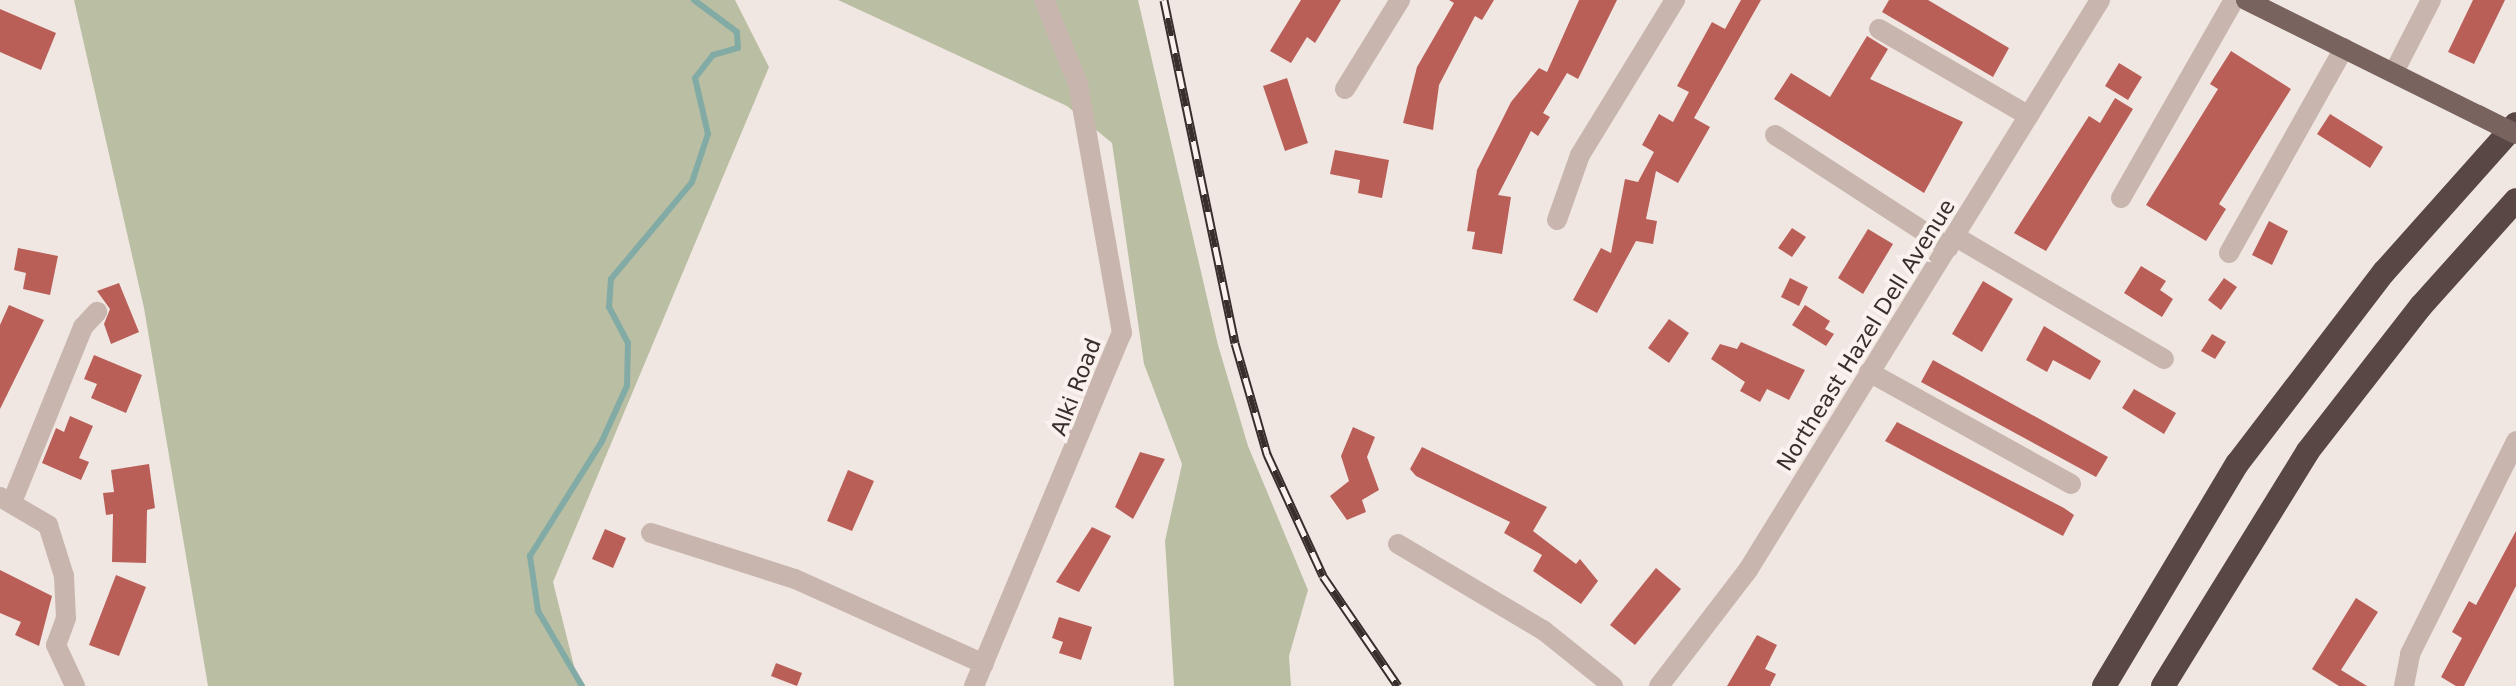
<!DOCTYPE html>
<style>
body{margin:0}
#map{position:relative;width:2516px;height:686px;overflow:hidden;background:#f1e7e2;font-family:"DejaVu Sans",sans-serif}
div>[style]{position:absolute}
.green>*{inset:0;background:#babfa3}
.stream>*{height:6px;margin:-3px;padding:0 3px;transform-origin:3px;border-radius:3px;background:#83aba6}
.building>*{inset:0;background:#b95f58}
.minor>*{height:20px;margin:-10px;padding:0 10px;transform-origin:10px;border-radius:10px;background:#c8b6ae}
.major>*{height:20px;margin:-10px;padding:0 10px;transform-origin:10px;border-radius:10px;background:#78635f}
.highway>*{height:24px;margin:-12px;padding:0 12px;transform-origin:12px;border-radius:12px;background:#584744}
.rail>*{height:9px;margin-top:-4.5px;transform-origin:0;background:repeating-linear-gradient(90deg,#f9f2ee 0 18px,#382e2c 0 36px);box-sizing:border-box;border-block:2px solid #382e2c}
.major-bridge>*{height:20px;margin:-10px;padding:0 10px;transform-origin:10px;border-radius:10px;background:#78635f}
span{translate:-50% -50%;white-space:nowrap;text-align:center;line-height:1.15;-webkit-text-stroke:8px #f9f2ee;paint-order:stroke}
.street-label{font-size:22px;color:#382e2c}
</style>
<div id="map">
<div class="green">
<i style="clip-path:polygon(74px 0,735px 0,769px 67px,553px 582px,579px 686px,208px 686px,144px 308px)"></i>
<i style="clip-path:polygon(838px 0,1138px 0,1218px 345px,1248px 446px,1308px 590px,1289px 656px,1291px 686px,1174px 686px,1165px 541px,1182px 464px,1144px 364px,1112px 143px,1067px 106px)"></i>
</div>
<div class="stream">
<i style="left:582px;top:686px;width:87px;rotate:-120.4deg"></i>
<i style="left:538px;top:611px;width:56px;rotate:-98.3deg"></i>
<i style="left:530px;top:556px;width:136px;rotate:-57.9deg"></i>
<i style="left:602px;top:441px;width:60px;rotate:-65.6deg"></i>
<i style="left:627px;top:386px;width:43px;rotate:-88.7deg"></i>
<i style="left:628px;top:343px;width:41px;rotate:-117.8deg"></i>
<i style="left:609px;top:307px;width:28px;rotate:-86deg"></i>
<i style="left:611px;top:279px;width:126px;rotate:-50.1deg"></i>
<i style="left:692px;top:182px;width:51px;rotate:-71.6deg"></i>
<i style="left:708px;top:134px;width:57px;rotate:-103.1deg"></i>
<i style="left:695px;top:78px;width:29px;rotate:-52deg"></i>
<i style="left:713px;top:55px;width:26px;rotate:-16deg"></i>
<i style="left:738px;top:48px;width:16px;rotate:-94deg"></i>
<i style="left:737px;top:32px;width:54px;rotate:-143.3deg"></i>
</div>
<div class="building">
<i style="clip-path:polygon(1301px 0,1341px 0,1315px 43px,1307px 37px,1291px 63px,1270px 51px)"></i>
<i style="clip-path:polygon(1449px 0,1494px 0,1482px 20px,1475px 16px,1439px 85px,1433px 130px,1403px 123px,1417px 67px,1454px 3px)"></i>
<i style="clip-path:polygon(1579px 0,1617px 0,1578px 79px,1567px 73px,1543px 113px,1550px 117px,1538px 136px,1531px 131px,1498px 195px,1511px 197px,1502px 254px,1472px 249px,1475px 232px,1467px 231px,1477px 170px,1511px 102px,1539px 68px,1547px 72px)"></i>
<i style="clip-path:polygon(1741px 0,1761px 0,1694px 118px,1710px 127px,1678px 183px,1656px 171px,1646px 219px,1657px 221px,1653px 244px,1636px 241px,1597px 313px,1573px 300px,1601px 248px,1611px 253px,1625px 179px,1638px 182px,1654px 152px,1642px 145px,1659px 114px,1673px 122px,1689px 92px,1677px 86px,1712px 22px,1725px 29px)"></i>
<i style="clip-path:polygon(1889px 0,1928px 0,2009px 48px,1993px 77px,1882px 12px)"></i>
<i style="clip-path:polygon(2473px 0,2505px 0,2474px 64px,2448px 52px)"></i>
<i style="clip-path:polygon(0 9px,56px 33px,41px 70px,0 52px)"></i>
<i style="clip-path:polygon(1867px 36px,1888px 49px,1870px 79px,1963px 122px,1924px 193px,1774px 99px,1791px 73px,1830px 97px)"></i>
<i style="clip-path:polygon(2231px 51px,2291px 89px,2219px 204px,2226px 209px,2206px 241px,2146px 205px,2218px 89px,2210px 84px)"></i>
<i style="clip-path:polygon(2119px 63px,2142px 77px,2128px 100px,2105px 86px)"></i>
<i style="clip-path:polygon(1287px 78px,1308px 143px,1285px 151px,1263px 86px)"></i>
<i style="clip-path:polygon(2115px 98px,2133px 109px,2046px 251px,2014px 233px,2089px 116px,2100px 123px)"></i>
<i style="clip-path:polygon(2330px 114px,2383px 147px,2370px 168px,2317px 134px)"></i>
<i style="clip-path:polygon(1335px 150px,1389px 160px,1382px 198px,1358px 193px,1360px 180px,1330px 174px)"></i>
<i style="clip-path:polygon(2269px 221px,2288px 231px,2272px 265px,2252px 255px)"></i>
<i style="clip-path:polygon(1792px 228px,1806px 237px,1792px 257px,1778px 248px)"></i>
<i style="clip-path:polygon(1868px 229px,1893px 244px,1863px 294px,1838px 278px)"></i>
<i style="clip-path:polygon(18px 248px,58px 256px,50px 295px,23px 289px,26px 273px,14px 270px)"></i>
<i style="clip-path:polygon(2141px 266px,2166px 281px,2160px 290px,2173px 299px,2162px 317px,2124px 293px)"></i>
<i style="clip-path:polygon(1790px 278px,1808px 287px,1799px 306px,1781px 297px)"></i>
<i style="clip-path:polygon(2224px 278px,2237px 287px,2221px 310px,2208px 300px)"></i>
<i style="clip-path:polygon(1983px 281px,2013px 299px,1982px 352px,1952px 334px)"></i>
<i style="clip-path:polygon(119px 283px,139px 332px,111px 344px,104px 324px,110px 309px,97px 291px)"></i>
<i style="clip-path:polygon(9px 305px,44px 320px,0 409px,0 325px)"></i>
<i style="clip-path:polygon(1805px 305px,1830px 321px,1825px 329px,1834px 334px,1826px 346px,1792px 325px)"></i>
<i style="clip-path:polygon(1669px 319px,1689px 333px,1669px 363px,1648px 348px)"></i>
<i style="clip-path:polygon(2044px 326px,2101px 361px,2090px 380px,2053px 360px,2047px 372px,2026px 360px)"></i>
<i style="clip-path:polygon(2212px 334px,2226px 342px,2215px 359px,2201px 351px)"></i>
<i style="clip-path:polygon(1741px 342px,1805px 370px,1789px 400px,1767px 389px,1760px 402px,1740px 391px,1745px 382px,1711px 359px,1720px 344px,1737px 349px)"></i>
<i style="clip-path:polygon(94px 355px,142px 375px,126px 413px,91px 398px,97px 384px,84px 379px)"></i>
<i style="clip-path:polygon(1933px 360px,2108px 457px,2096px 477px,1921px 382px)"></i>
<i style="clip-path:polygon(2134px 389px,2176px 413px,2164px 434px,2122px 408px)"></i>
<i style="clip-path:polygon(70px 416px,93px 426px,79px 458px,89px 462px,81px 480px,42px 463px,56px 428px,64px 432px)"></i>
<i style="clip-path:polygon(1897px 422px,2064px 508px,2074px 515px,2063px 536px,1885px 441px)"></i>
<i style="clip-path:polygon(1353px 427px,1375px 437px,1367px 457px,1379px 490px,1362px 500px,1366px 512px,1347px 520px,1330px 496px,1349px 481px,1341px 456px)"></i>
<i style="clip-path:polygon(1422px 447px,1547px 507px,1533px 531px,1576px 564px,1580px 559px,1598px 581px,1581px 604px,1533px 571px,1542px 555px,1504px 533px,1510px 522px,1416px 476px,1410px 469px)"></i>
<i style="clip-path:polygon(1140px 452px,1165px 459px,1133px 519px,1115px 507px)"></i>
<i style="clip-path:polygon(149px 464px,155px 508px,147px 510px,146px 563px,112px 562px,113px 514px,106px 515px,103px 493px,114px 492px,111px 470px)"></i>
<i style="clip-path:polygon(848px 470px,874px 481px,852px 531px,827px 521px)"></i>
<i style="clip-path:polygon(1092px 527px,1111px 536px,1079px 592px,1056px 582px)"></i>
<i style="clip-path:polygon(605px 529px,626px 538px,613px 568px,592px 559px)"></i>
<i style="clip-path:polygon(2516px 531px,2516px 586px,2464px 686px,2456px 686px,2441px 677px,2462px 638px,2452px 632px,2469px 601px,2476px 605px)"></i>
<i style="clip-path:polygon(1656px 568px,1681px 589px,1635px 645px,1610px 625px)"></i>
<i style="clip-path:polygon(0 570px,52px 596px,39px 646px,15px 635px,21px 622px,0 613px)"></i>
<i style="clip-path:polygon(116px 575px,146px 587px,119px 656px,89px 645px)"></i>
<i style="clip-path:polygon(2356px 598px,2378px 612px,2341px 670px,2367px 686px,2339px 686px,2312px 669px)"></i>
<i style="clip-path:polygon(1059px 617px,1092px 627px,1081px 660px,1059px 653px,1063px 642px,1052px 638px)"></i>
<i style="clip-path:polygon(1757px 635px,1777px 645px,1765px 669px,1776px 674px,1770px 686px,1727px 686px)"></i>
<i style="clip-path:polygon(776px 663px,802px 673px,797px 686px,771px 676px)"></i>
</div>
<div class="minor">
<i style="left:1879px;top:29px;width:173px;rotate:30.1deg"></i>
<i style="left:2394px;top:72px;width:81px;rotate:-62.8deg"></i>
<i style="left:1345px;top:89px;width:105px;rotate:-58.3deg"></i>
<i style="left:1775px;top:135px;width:207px;rotate:33deg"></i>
<i style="left:2121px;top:198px;width:228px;rotate:-60.3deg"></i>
<i style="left:1557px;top:220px;width:69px;rotate:-70.5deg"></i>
<i style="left:1580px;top:155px;width:182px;rotate:-58.5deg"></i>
<i style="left:1956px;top:237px;width:241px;rotate:30.4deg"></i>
<i style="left:2229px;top:253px;width:235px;rotate:-60.7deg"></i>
<i style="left:1869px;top:372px;width:231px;rotate:29deg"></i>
<i style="left:0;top:497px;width:56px;rotate:30.3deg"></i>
<i style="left:48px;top:525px;width:53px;rotate:72.6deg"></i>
<i style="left:64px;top:576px;width:42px;rotate:87.3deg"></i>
<i style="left:66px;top:618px;width:29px;rotate:110deg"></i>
<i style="left:56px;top:645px;width:45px;rotate:65.1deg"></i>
<i style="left:12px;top:502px;width:189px;rotate:-67.9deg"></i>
<i style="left:83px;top:327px;width:21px;rotate:-47deg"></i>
<i style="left:651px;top:533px;width:151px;rotate:17.7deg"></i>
<i style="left:795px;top:579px;width:207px;rotate:24.2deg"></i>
<i style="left:1398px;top:544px;width:169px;rotate:30.7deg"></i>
<i style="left:1543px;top:630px;width:90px;rotate:38.7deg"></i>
<i style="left:974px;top:686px;width:383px;rotate:-67.3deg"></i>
<i style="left:1122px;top:333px;width:253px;rotate:-100deg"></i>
<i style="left:1078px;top:84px;width:91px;rotate:-112deg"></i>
<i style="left:1659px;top:686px;width:146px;rotate:-52.5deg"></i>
<i style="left:1748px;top:570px;width:670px;rotate:-58.3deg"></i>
<i style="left:2404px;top:686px;width:33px;rotate:-79deg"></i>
<i style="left:2410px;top:654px;width:238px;rotate:-63.5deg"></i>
</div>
<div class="major">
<i style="left:2246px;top:0;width:259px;rotate:26.4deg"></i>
</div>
<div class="highway">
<i style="left:2104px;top:686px;width:259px;rotate:-59.1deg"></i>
<i style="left:2237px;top:464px;width:242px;rotate:-52.6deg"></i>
<i style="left:2384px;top:272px;width:198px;rotate:-48.3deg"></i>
<i style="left:2163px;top:686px;width:276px;rotate:-58.3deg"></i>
<i style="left:2308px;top:451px;width:184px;rotate:-52.1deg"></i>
<i style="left:2421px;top:306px;width:142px;rotate:-48.1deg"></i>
</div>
<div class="rail">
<i style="left:1164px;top:0;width:350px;rotate:78.3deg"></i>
<i style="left:1235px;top:343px;width:116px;rotate:73.9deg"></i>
<i style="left:1267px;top:454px;width:134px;rotate:65.3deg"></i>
<i style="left:1323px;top:576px;width:133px;rotate:55.7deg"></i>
</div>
<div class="major-bridge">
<i style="left:2478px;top:115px;width:42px;rotate:26.6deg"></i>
</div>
<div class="street-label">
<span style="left:1866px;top:335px;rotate:-58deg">Northeast Hazel Dell Avenue</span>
<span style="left:1076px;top:387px;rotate:-69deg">Alki Road</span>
</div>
</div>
